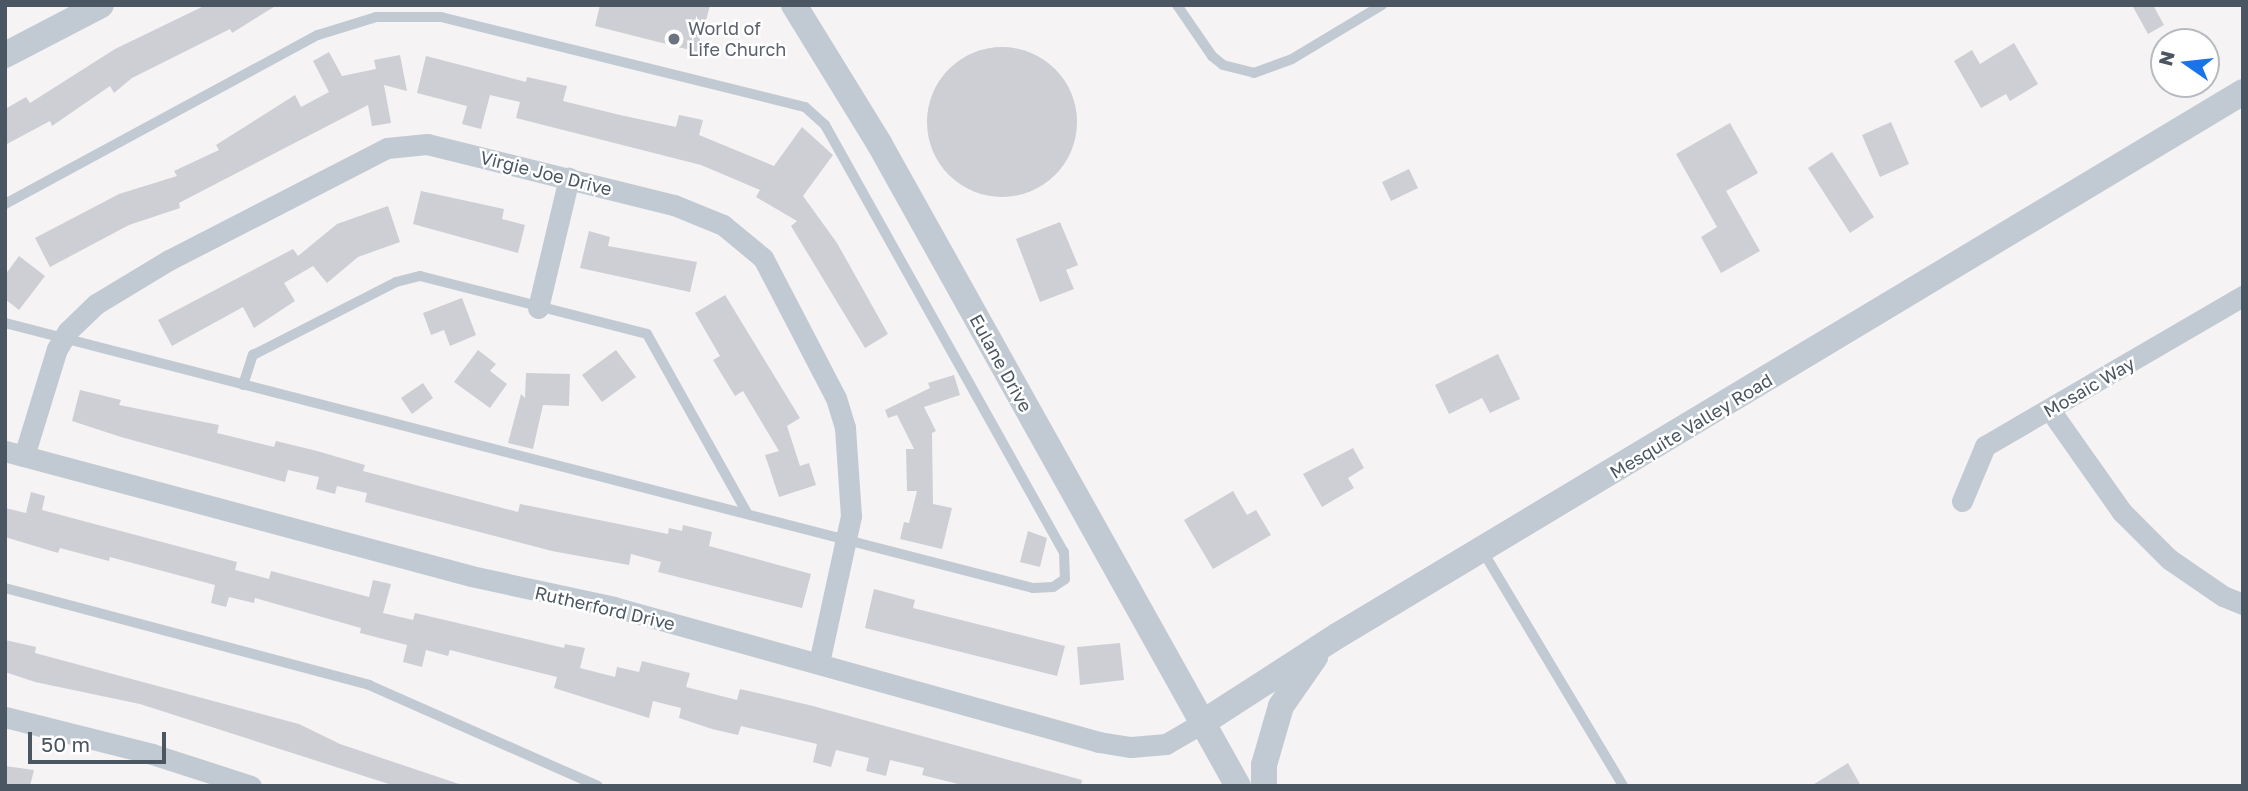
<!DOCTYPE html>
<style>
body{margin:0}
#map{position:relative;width:2248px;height:791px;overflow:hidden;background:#f5f3f3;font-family:"Golos Text",sans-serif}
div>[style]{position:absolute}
.building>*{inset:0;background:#cdcfd5}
.round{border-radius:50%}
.service>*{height:10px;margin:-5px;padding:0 5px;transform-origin:5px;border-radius:5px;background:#c1cad2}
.minor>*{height:21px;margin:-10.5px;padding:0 10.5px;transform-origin:10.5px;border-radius:10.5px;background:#c1cad2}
.tertiary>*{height:26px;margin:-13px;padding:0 13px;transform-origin:13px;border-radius:13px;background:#c1cad2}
.dots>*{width:19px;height:19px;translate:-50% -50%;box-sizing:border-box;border:4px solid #fff;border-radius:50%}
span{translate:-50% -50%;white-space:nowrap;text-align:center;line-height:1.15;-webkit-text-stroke:5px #fff;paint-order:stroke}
.worship-label{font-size:18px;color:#5b616d}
.left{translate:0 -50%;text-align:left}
.street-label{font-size:18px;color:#4a5661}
.frame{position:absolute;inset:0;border:7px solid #4a5661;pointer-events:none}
.north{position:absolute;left:2150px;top:28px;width:70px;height:70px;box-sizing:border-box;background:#fff;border:2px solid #b7bbc0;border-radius:50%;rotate:284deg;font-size:19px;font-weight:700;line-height:28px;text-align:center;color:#4a5661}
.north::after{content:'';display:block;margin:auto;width:24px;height:32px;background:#1a73e8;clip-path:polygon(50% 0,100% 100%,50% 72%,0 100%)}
.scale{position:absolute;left:28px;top:732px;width:138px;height:32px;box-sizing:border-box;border:4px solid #4a5661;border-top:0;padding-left:9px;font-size:21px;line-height:24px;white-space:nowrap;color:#4a5661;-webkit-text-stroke:5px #fff;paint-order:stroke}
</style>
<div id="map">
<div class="building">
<i style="clip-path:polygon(206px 5px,277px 5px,232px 33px,230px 29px,132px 78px,114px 93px,110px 86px,52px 126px,50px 121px,5px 145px,5px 109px,26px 97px,30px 103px,115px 49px)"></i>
<i style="clip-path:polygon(600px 5px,710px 5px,698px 52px,595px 26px)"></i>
<i style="clip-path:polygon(2132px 5px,2153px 5px,2164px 25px,2148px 34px)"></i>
<i style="clip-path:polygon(2014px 43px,2038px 84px,2010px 101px,2006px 94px,1981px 108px,1954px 61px,1972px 50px,1980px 64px)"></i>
<i class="round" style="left:927px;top:47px;width:150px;height:150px"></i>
<i style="clip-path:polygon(329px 52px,342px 76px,376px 69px,374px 60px,400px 55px,407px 91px,384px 85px,391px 123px,372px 126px,368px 105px,179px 203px,180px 208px,129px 225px,50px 267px,35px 238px,119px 194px,177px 176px,174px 171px,219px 150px,216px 145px,295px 95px,301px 107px,329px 92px,313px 61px)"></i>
<i style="clip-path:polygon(426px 56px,526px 82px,527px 77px,567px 86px,563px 101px,620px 115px,676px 127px,679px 115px,703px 120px,699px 135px,774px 166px,802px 127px,833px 155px,803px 196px,837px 243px,888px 334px,865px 348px,791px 226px,797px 221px,756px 197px,760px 190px,701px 165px,516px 118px,520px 102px,490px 95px,481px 129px,462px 124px,467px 106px,417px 93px)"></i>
<i style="clip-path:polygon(1891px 122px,1909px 164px,1880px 177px,1862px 135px)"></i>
<i style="clip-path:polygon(1730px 123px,1758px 173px,1726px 191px,1760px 251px,1721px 273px,1701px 237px,1717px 227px,1676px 154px)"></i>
<i style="clip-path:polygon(1832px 152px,1874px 217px,1850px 233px,1808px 168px)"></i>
<i style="clip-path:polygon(1409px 169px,1418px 188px,1391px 201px,1382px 182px)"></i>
<i style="clip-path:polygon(421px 191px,504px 209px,502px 219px,525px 225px,518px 253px,413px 224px)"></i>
<i style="clip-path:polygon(388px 206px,400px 242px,358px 257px,327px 283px,313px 266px,284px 283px,295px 301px,254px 328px,243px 307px,172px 346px,158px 320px,293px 249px,298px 256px,337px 224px)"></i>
<i style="clip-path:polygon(1060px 222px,1078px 265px,1066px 270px,1074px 289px,1040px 302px,1016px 239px)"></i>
<i style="clip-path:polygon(589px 231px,610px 237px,608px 246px,697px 262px,690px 292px,580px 268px)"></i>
<i style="clip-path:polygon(19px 256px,45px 276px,19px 310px,5px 299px,5px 275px)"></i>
<i style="clip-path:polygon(725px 295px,800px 418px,787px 426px,800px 466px,809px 463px,816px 485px,779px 497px,765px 455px,779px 451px,743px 391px,735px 396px,713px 360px,720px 356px,695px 313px)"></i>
<i style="clip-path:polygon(462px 298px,476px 335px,450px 346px,444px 330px,431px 335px,423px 313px)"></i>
<i style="clip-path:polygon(478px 350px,496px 364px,490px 371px,507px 384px,490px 408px,454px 382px)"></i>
<i style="clip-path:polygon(616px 350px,636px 377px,602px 402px,582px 375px)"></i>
<i style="clip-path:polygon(1498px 354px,1520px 399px,1490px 413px,1482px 398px,1449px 414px,1435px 385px)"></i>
<i style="clip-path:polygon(526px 373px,570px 374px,569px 406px,543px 405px,533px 449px,508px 443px,521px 394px,525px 398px)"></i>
<i style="clip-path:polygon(954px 375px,960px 395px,924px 407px,936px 431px,932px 433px,933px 504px,952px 508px,942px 549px,900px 539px,904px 522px,909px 523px,917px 491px,907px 491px,906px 449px,914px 449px,897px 415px,888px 418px,885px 410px,930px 388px,928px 383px)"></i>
<i style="clip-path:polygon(423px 383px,433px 398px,412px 414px,401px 398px)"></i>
<i style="clip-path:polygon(80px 390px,121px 400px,119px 405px,219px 425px,217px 433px,274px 447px,276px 441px,317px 451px,365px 465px,363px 471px,518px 512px,520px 504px,668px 534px,669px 528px,682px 531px,683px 525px,712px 532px,709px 546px,811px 574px,802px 608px,658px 572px,661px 562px,631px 554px,629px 565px,552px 551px,365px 502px,367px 493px,337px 486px,335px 494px,316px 489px,319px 477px,288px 470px,285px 482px,121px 437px,72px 421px)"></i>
<i style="clip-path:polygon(1353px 448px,1364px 468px,1348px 478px,1354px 488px,1322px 507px,1303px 474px)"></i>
<i style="clip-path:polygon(1233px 491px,1247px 515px,1256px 510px,1271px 535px,1213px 569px,1184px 520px)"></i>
<i style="clip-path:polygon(31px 492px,45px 496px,42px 510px,237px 562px,235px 570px,269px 579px,271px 571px,369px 597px,373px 580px,391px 584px,383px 613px,413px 620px,415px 613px,564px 648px,565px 644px,585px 648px,580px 668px,615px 677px,617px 667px,639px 672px,642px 661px,690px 673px,686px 687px,737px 700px,740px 689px,813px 706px,1082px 780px,1081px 786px,966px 786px,922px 775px,924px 768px,890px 760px,886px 776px,866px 771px,869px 758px,836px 750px,831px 767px,813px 762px,817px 744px,741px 726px,738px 735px,712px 729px,679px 718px,681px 708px,653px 701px,649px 718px,554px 688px,557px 677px,450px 650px,448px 656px,426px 650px,422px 667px,403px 662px,407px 645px,360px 633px,361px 628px,255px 598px,254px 603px,229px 597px,226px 607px,211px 603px,215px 585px,110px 557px,109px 561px,60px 548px,58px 553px,5px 537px,5px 508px,26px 513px)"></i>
<i style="clip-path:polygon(1028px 531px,1047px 538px,1040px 567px,1020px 562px)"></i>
<i style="clip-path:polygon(874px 589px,915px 600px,913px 608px,1065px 646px,1057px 676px,865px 628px)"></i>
<i style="clip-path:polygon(5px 640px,36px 647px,35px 653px,299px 724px,340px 744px,465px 786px,395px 786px,140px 704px,35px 682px,5px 672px)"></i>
<i style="clip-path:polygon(1120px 643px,1124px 680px,1080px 685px,1077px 647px)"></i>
<i style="clip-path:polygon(1848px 763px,1861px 786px,1811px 786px)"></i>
<i style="clip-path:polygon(5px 766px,34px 770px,30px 786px,5px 786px)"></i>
</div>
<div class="service">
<i style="left:1177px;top:5px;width:62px;rotate:55.5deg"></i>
<i style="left:1212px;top:56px;width:14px;rotate:39deg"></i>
<i style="left:1223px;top:65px;width:32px;rotate:14deg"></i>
<i style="left:1254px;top:73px;width:40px;rotate:-20.2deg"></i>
<i style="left:1292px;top:59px;width:105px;rotate:-31deg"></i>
<i style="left:5px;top:204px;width:356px;rotate:-28.4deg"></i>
<i style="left:318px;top:35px;width:61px;rotate:-17.2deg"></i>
<i style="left:376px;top:17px;width:65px"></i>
<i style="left:441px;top:17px;width:375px;rotate:13.9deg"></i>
<i style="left:805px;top:107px;width:27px;rotate:42deg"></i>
<i style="left:825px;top:125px;width:489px;rotate:60.8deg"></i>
<i style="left:1064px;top:552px;width:27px;rotate:88deg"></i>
<i style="left:1065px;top:579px;width:14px;rotate:146deg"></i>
<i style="left:1053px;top:587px;width:20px;rotate:177deg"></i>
<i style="left:1033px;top:588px;width:1062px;rotate:-165.54deg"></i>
<i style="left:243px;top:385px;width:32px;rotate:-72deg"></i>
<i style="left:253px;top:355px;width:161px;rotate:-27deg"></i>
<i style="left:396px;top:282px;width:25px;rotate:-14deg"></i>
<i style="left:420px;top:276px;width:234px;rotate:14.3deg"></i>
<i style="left:647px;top:334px;width:205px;rotate:60.8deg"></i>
<i style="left:1482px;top:550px;width:275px;rotate:59.1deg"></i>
<i style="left:5px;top:588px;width:377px;rotate:14.9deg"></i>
<i style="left:369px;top:685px;width:250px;rotate:23.8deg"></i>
</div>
<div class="minor">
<i style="left:538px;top:308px;width:134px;rotate:-76.6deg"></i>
<i style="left:2050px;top:410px;width:125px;rotate:54.8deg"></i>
<i style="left:2122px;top:512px;width:66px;rotate:45deg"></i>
<i style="left:2169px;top:559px;width:65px;rotate:34.4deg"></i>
<i style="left:2223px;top:596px;width:22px;rotate:22deg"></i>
<i style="left:5px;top:451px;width:482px;rotate:15deg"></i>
<i style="left:471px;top:576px;width:146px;rotate:12.2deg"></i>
<i style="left:614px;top:607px;width:503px;rotate:15.55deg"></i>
<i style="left:1099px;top:742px;width:32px;rotate:9deg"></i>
<i style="left:1131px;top:747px;width:35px;rotate:-5deg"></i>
<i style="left:1166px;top:744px;width:42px;rotate:-30.3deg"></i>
<i style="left:24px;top:456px;width:112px;rotate:-72.9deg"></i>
<i style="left:57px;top:349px;width:21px;rotate:-59deg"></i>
<i style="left:68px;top:331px;width:39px;rotate:-44deg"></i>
<i style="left:96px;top:304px;width:85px;rotate:-31.1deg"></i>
<i style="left:169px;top:260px;width:245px;rotate:-27.2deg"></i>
<i style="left:387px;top:148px;width:40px;rotate:-5.7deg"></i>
<i style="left:427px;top:144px;width:254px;rotate:13.9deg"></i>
<i style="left:674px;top:205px;width:53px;rotate:22.2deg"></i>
<i style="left:723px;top:225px;width:52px;rotate:39.5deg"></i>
<i style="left:763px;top:258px;width:158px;rotate:62.5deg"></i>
<i style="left:836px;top:398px;width:31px;rotate:73deg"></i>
<i style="left:845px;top:428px;width:88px;rotate:86.1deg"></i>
<i style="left:851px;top:516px;width:150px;rotate:102.3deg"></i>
<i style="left:1962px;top:501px;width:60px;rotate:-67.3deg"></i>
<i style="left:1985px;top:446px;width:298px;rotate:-30.2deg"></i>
<i style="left:5px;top:717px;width:152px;rotate:14.1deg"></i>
<i style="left:152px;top:754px;width:104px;rotate:17.9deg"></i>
</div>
<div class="tertiary">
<i style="left:794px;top:5px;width:164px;rotate:58.4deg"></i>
<i style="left:880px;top:145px;width:734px;rotate:60.82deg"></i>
<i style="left:5px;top:55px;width:108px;rotate:-27.5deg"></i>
<i style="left:1202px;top:723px;width:161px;rotate:-32.8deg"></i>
<i style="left:1337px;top:636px;width:1057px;rotate:-30.98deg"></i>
<i style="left:1264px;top:786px;width:21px;rotate:-90deg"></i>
<i style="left:1264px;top:765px;width:61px;rotate:-73.9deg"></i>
<i style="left:1281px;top:706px;width:60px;rotate:-55.2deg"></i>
</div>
<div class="dots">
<i style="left:674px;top:39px;background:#6b7280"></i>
</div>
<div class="worship-label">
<span class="left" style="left:688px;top:39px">World of<br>Life Church</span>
</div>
<div class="street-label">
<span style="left:546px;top:173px;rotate:14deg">Virgie Joe Drive</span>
<span style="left:1001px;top:363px;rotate:61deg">Eulane Drive</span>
<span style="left:2089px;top:387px;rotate:-30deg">Mosaic Way</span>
<span style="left:1691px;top:426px;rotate:-31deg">Mesquite Valley Road</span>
<span style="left:605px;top:608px;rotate:13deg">Rutherford Drive</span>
</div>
<div class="frame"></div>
<div class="north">N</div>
<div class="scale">50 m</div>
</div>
